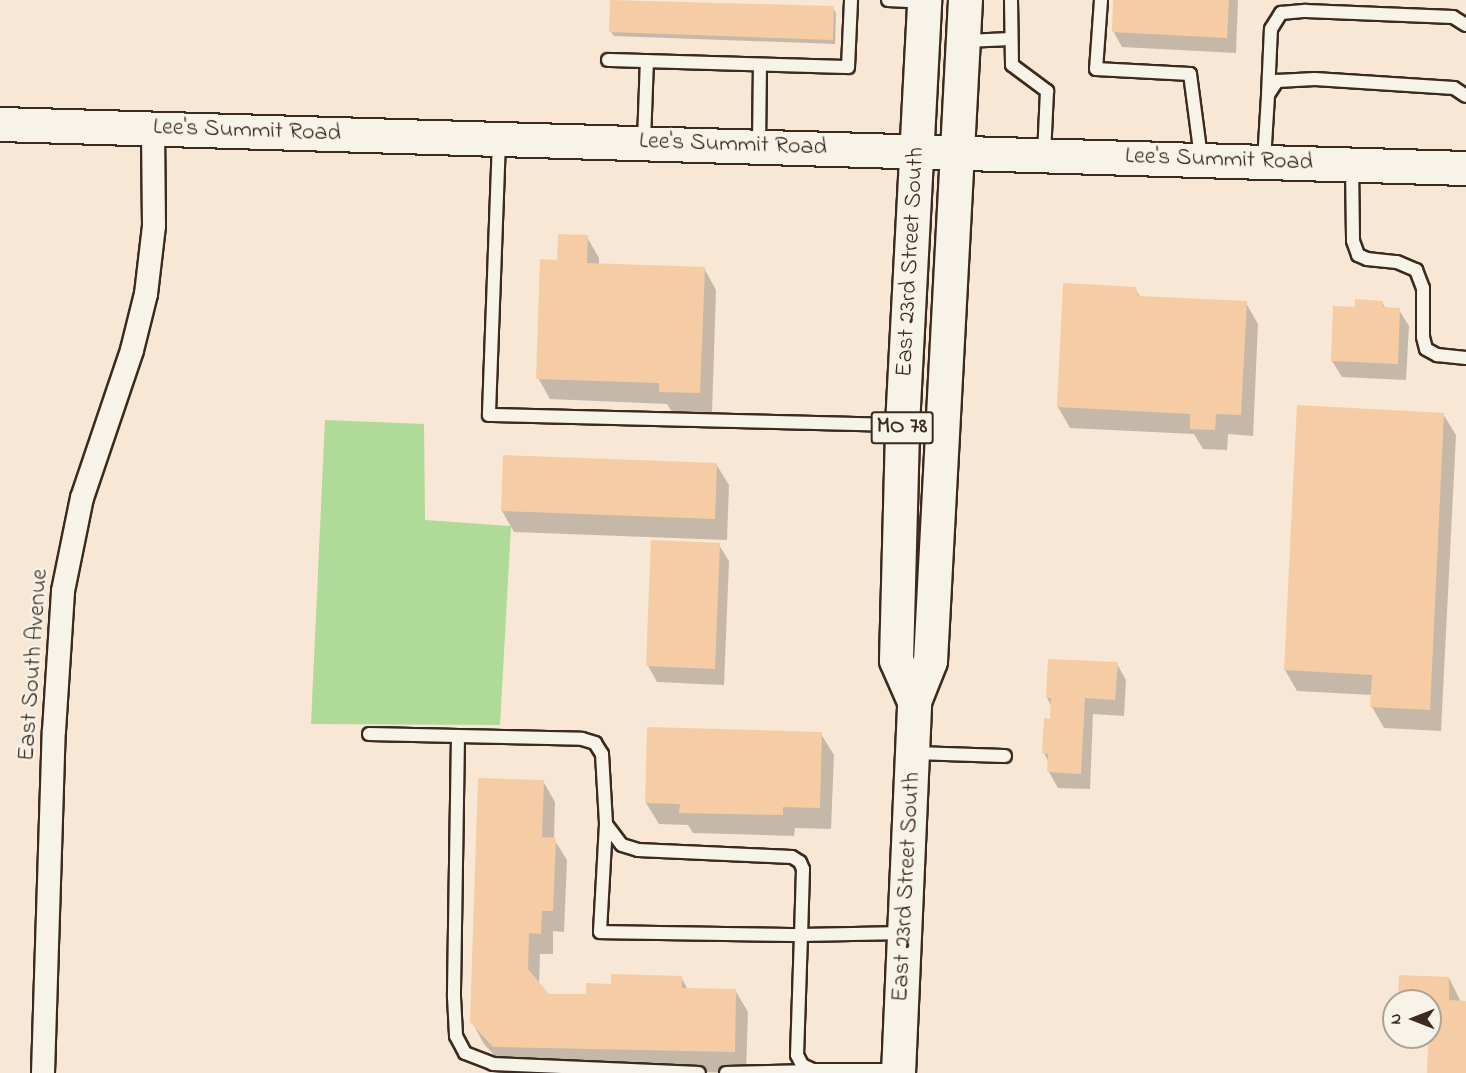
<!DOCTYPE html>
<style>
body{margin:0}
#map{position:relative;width:1466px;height:1073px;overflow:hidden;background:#f7e7d4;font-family:"Indie Flower",sans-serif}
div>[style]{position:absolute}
.green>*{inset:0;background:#afda98}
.shadow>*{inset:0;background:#0003}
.building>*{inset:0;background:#f6cca5}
.roads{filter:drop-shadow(2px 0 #3b2a1e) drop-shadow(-2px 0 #3b2a1e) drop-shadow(0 2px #3b2a1e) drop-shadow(0 -2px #3b2a1e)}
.lane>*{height:12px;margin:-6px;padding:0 6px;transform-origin:6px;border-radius:6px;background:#f7f3e8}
.street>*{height:22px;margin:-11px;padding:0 11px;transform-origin:11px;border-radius:11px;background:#f7f3e8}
.secondary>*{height:33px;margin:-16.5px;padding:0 16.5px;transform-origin:16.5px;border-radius:16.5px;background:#f7f3e8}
.primary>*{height:33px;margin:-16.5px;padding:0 16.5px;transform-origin:16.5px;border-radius:16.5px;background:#f7f3e8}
span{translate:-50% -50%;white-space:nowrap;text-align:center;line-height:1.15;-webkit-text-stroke:4.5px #f7f3e8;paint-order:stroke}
.shield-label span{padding:2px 4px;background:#f7f3e8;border:2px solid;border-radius:4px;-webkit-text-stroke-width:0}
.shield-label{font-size:22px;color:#3b2a1e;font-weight:700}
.street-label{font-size:24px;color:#3b2a1e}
.north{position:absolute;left:1382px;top:989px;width:60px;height:60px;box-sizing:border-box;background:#f7f3e8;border:2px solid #aca397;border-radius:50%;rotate:270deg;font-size:16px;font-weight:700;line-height:24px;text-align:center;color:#3b2a1e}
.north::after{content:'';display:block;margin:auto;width:21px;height:27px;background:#3b2a1e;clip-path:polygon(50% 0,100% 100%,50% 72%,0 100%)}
</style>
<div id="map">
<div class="green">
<i style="clip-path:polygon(325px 420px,424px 424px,425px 520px,511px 526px,500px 725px,311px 724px)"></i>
</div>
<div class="shadow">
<i style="clip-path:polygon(1115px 0,1238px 0,1236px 53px,1122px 47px,1113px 31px)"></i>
<i style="clip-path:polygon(833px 8px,836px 13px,835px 44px,614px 36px,611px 32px)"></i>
<i style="clip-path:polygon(587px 237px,599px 258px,599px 265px,704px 268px,716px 290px,712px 414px,673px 413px,667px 404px,550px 399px,538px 378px,558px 262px)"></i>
<i style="clip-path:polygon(1135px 288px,1140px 297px,1246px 303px,1258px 324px,1253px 436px,1228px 434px,1227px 450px,1203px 449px,1194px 434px,1070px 428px,1058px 407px)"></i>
<i style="clip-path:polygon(1382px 302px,1386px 309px,1399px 310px,1409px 326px,1406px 380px,1342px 377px,1332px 361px,1356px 308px)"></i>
<i style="clip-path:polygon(1443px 414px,1456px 435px,1441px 731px,1384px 728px,1372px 707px,1372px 695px,1297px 691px,1285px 670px)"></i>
<i style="clip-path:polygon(716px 464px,729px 485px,727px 540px,514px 532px,502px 511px)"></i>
<i style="clip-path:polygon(719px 545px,729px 561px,724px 685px,657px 682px,648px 666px)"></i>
<i style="clip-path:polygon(1117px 664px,1126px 680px,1124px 716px,1093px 714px,1090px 789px,1058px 788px,1049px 772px,1049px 763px,1044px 753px,1052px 720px,1052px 707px,1047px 698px)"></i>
<i style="clip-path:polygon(821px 734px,834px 755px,831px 829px,795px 828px,794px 836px,693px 833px,688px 825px,659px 824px,646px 803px)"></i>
<i style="clip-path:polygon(543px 781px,555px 802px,554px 839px,567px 860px,564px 932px,553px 931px,553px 954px,540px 954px,539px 985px,548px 995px,588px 996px,612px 985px,681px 977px,688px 990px,735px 990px,748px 1012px,746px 1073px,506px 1068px,484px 1044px,472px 1022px)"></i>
<i style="clip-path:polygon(1449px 978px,1461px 1002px,1466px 1002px,1466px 1073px,1428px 1073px,1429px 1042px,1411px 1041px,1408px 1037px,1430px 1037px,1430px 1001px,1399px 1001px)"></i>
</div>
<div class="building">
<i style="clip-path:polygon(610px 0,834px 6px,833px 40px,609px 32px)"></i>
<i style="clip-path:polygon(1113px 0,1229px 0,1227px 38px,1112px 32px)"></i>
<i style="clip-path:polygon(558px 234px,588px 235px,587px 263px,705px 267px,700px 393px,659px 392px,659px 383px,536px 379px,540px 259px,557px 260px)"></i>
<i style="clip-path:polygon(1063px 283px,1136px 287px,1138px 296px,1247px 301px,1241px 415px,1216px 414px,1215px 430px,1190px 429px,1190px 414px,1057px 407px)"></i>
<i style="clip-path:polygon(1355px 299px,1383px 301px,1383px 307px,1400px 308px,1398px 364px,1331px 361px,1333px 306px,1355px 307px)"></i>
<i style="clip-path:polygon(1297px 405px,1444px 413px,1430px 710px,1370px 707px,1372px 675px,1284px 670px)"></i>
<i style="clip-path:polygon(503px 455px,717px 463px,715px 519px,501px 511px)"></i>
<i style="clip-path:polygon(651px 540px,720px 543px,715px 669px,646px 666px)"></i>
<i style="clip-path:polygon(1048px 659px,1118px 662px,1115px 700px,1085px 698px,1081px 774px,1047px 772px,1048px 754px,1042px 753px,1044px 718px,1050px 719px,1051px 698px,1046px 698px)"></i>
<i style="clip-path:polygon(647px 727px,822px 732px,820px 808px,783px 807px,783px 815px,679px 813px,680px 804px,645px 803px)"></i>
<i style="clip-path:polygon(478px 778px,544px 780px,542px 837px,556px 838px,553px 911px,542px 911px,541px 934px,529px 933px,528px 969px,549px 994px,586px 994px,586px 983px,611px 984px,611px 974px,682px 976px,682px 988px,736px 989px,735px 1052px,493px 1047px,470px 1022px)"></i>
<i style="clip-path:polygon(1399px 975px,1449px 977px,1449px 1000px,1466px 1001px,1466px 1073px,1427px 1073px,1430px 1001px,1398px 1001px)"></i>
</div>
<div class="roads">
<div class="lane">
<i style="left:888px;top:0;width:35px;rotate:3deg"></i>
<i style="left:1011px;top:0;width:65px;rotate:89.1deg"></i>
<i style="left:1012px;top:65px;width:44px;rotate:36.6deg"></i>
<i style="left:1047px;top:91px;width:63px;rotate:92.7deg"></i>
<i style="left:1101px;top:0;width:69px;rotate:94.1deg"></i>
<i style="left:1096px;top:69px;width:94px;rotate:3deg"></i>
<i style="left:1190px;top:74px;width:85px;rotate:82.5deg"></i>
<i style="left:965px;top:41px;width:46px;rotate:-2.5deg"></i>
<i style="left:608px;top:60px;width:240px;rotate:1.7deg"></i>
<i style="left:848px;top:67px;width:67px;rotate:-87.4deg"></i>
<i style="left:1268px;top:94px;width:65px;rotate:-87.4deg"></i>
<i style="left:1271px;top:29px;width:19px;rotate:-58deg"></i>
<i style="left:1281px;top:13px;width:25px;rotate:-5deg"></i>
<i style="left:1306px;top:11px;width:147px;rotate:2.3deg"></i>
<i style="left:1453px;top:17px;width:15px;rotate:32deg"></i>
<i style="left:499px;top:140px;width:275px;rotate:92.1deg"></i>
<i style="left:489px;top:415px;width:412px;rotate:1.4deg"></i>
<i style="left:644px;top:141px;width:80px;rotate:-87.9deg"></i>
<i style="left:759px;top:145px;width:80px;rotate:-89.3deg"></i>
<i style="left:1264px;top:161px;width:66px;rotate:-86.5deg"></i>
<i style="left:1268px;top:95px;width:17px;rotate:-57deg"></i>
<i style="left:1277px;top:81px;width:38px;rotate:-3deg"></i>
<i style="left:1315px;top:79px;width:139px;rotate:3.7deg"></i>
<i style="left:1454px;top:88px;width:14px;rotate:34deg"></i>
<i style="left:1352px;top:165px;width:76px;rotate:89.2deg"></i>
<i style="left:1353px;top:241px;width:15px;rotate:70deg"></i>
<i style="left:1358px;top:255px;width:10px;rotate:24deg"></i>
<i style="left:1367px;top:259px;width:30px;rotate:6deg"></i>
<i style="left:1397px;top:262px;width:21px;rotate:23deg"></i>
<i style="left:1416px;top:270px;width:19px;rotate:69deg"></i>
<i style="left:1423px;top:288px;width:49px;rotate:90deg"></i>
<i style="left:1423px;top:337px;width:12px;rotate:76deg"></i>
<i style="left:1426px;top:349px;width:13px;rotate:29deg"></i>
<i style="left:1437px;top:355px;width:29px;rotate:6deg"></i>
<i style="left:369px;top:734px;width:213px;rotate:1.3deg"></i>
<i style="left:582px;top:739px;width:14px;rotate:17deg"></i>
<i style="left:595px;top:743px;width:13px;rotate:58deg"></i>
<i style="left:602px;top:754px;width:70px;rotate:86.7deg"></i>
<i style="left:606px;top:824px;width:26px;rotate:53deg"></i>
<i style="left:622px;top:845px;width:17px;rotate:17deg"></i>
<i style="left:638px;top:850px;width:154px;rotate:2.6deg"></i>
<i style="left:792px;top:857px;width:9px;rotate:32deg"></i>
<i style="left:800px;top:862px;width:8px;rotate:67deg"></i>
<i style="left:803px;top:869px;width:66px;rotate:91.7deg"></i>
<i style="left:801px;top:935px;width:103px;rotate:-1.1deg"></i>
<i style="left:458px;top:736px;width:261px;rotate:90.9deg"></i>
<i style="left:454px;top:997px;width:39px;rotate:87deg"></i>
<i style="left:456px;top:1036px;width:19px;rotate:62deg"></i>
<i style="left:465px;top:1053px;width:30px;rotate:21deg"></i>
<i style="left:493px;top:1064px;width:206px;rotate:2.5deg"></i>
<i style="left:914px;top:753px;width:91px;rotate:1.9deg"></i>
<i style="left:606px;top:824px;width:108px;rotate:93.2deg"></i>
<i style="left:600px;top:932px;width:201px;rotate:0.9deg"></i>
<i style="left:801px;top:935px;width:120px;rotate:91.9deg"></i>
<i style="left:797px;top:1055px;width:11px;rotate:63deg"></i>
<i style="left:802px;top:1065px;width:12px;rotate:24deg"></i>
<i style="left:813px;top:1070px;width:84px"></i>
<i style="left:726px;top:1073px;width:86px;rotate:-1.3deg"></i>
</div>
<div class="street">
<i style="left:43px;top:1073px;width:342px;rotate:-88.2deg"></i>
<i style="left:54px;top:731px;width:140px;rotate:-86.3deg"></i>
<i style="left:63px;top:591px;width:95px;rotate:-78.5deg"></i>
<i style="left:82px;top:498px;width:156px;rotate:-71.3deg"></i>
<i style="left:132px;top:350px;width:58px;rotate:-76deg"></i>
<i style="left:146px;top:294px;width:68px;rotate:-83.3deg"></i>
<i style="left:154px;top:226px;width:97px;rotate:-90.6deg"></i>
</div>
<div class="secondary">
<i style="left:0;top:124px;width:1467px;rotate:1.72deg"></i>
</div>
<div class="primary">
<i style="left:914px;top:701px;width:45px;rotate:-113.7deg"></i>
<i style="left:896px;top:660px;width:235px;rotate:-88.5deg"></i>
<i style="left:902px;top:425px;width:426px;rotate:-87deg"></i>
<i style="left:898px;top:1073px;width:372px;rotate:-87.5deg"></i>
<i style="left:914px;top:701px;width:43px;rotate:-68.2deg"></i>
<i style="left:930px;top:661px;width:662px;rotate:-86.97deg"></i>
</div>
</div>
<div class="shield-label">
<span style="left:902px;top:428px">MO 78</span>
</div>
<div class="street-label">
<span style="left:247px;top:131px;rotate:2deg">Lee's Summit Road</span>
<span style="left:733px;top:145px;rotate:2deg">Lee's Summit Road</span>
<span style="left:1219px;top:160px;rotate:2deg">Lee's Summit Road</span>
<span style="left:911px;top:262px;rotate:-87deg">East 23rd Street South</span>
<span style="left:34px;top:665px;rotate:-86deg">East South Avenue</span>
<span style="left:907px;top:887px;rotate:-87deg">East 23rd Street South</span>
</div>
<div class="north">N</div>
</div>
